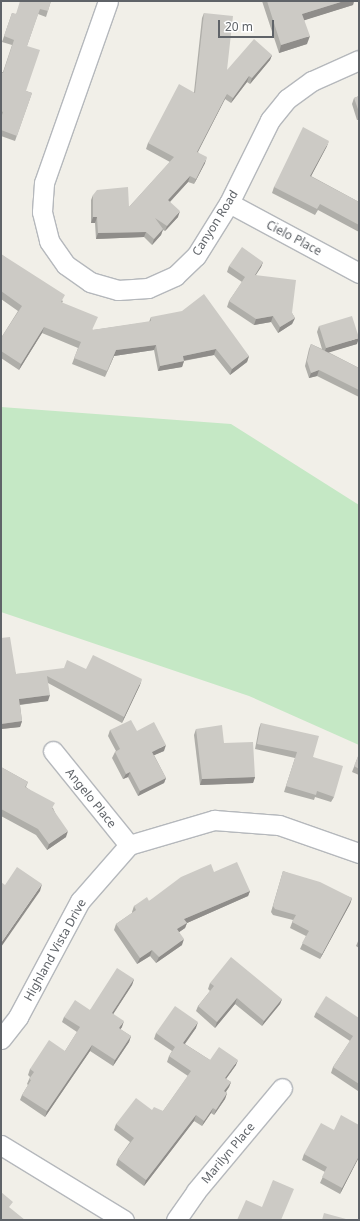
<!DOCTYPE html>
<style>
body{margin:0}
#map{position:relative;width:360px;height:1221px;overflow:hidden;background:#f1efe8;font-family:"Noto Sans",sans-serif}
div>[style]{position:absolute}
.green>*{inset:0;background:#c5e8c5}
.roads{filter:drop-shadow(1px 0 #b5b8bc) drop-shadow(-1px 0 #b5b8bc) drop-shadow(0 1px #b5b8bc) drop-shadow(0 -1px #b5b8bc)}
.street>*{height:19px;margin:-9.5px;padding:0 9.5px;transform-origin:9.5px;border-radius:9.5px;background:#fff}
.wall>*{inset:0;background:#afaea9}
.shaded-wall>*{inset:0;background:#8f8d8a}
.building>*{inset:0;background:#cccac5}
span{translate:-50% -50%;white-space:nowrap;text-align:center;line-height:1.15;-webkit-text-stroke:3px #fff;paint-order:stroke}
.street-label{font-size:12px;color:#5f6368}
.frame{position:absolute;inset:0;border:2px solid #5f6368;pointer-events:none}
.scale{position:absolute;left:218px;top:20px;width:56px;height:18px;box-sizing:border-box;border:2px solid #5f6368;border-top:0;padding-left:5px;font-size:12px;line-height:14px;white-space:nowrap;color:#5f6368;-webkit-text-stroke:3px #fff;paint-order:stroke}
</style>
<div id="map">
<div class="green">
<i style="clip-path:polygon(1px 407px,231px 424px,359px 505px,359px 745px,249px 696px,1px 612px)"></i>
</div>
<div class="roads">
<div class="street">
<i style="left:108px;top:1px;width:193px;rotate:109.4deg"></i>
<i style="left:44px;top:183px;width:29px;rotate:94deg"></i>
<i style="left:42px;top:212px;width:30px;rotate:76deg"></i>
<i style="left:49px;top:241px;width:29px;rotate:55deg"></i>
<i style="left:66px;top:265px;width:29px;rotate:35deg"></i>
<i style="left:90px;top:282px;width:29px;rotate:16deg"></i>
<i style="left:118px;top:290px;width:30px;rotate:-4deg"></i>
<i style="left:148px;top:288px;width:30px;rotate:-24deg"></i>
<i style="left:175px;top:276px;width:29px;rotate:-44deg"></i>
<i style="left:196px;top:256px;width:62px;rotate:-58.1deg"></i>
<i style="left:229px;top:203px;width:93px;rotate:-63.7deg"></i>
<i style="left:270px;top:120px;width:27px;rotate:-51deg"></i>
<i style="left:287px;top:99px;width:31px;rotate:-36deg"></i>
<i style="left:312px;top:81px;width:51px;rotate:-24.1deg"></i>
<i style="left:229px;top:203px;width:148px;rotate:28.3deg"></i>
<i style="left:53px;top:751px;width:121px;rotate:51deg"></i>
<i style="left:1px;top:1039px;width:28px;rotate:-52deg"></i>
<i style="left:18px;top:1017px;width:132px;rotate:-61.9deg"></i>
<i style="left:80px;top:901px;width:74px;rotate:-48.8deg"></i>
<i style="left:129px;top:845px;width:89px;rotate:-16.4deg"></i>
<i style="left:214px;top:820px;width:65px;rotate:4.4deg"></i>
<i style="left:279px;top:825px;width:85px;rotate:19.3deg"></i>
<i style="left:1px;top:1145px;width:144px;rotate:31.4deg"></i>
<i style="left:176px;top:1220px;width:35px;rotate:-55deg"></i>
<i style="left:196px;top:1191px;width:134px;rotate:-50.1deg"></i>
</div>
</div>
<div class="wall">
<i style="clip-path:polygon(51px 1px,46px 17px,38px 14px,27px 46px,26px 91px,32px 93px,15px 141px,1px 136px,1px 72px,3px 72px,12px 45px,2px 42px,12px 13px,15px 14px)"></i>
<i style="clip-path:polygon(262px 1px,354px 1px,353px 5px,304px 20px,307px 44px,279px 53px)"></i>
<i style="clip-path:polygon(204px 13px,227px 70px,272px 55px,270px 60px,250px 84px,247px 82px,231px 103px,225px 99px,198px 152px,205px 163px,194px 184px,188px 182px,170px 202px,178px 217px,165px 231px,163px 230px,161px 235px,152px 245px,144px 237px,96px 239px,95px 223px,91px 223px,91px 200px,93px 195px,129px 207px,170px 162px,146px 149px,148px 143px,194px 92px,202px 18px)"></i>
<i style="clip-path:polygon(359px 96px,359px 120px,357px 120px,352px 104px,354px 98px)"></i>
<i style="clip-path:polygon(327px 146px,311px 176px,359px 202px,359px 232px,318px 210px,315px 215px,272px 193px,274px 187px)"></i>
<i style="clip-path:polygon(1px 254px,63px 301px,62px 303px,93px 330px,149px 322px,151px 317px,249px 356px,247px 362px,230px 375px,214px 355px,184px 361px,182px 367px,158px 371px,154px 350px,114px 356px,105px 377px,72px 364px,78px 348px,42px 333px,19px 370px,1px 358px,1px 338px,18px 311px,1px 299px)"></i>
<i style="clip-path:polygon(263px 262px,261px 267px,256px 275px,292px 313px,295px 318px,292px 324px,278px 333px,271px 322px,254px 325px,227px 307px,229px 301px,242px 282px,227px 272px,229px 266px)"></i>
<i style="clip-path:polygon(319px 326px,357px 344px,328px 352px,359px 368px,359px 397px,317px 376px,309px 378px,305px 366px,309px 349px,311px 344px,322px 349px,317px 332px)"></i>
<i style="clip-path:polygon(1px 638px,16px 674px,86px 669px,140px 685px,122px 723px,48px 683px,48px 701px,20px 705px,22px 721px,20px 727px,1px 729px)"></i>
<i style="clip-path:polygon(261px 723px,313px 757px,334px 797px,331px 802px,315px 797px,314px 800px,284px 792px,295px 758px,255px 749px,259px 728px)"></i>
<i style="clip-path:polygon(196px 729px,224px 743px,255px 777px,253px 783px,200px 785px,194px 735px)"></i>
<i style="clip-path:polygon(110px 730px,137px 731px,164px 751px,154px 755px,166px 778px,164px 783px,138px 796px,128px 777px,123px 779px,112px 758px,115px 752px,116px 751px,108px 736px)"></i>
<i style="clip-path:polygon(359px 754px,359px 775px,352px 772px)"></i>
<i style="clip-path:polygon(1px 767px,28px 782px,26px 787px,53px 808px,66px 837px,47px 850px,36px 835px,1px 816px)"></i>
<i style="clip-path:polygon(283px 871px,352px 898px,350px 904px,320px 959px,300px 949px,306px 936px,290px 928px,293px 920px,273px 915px,271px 912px)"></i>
<i style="clip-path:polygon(214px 872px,250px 891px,248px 896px,187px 923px,185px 928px,179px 932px,182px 945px,156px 963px,150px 956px,137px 964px,114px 930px,116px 924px,132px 913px,132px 912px,134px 906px,149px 901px)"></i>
<i style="clip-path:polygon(359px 939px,359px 948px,356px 946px)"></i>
<i style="clip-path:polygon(134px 979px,132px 985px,113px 1014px,122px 1027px,120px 1029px,131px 1036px,129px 1042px,113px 1066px,90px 1051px,45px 1117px,20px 1100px,22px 1095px,28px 1085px,27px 1084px,30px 1077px,28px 1075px,30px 1069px,65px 1051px,77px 1032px,62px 1022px,64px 1017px,90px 1010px)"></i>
<i style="clip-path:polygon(210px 983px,282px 999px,280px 1004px,262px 1026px,235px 1004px,215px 1028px,196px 1011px,198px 1006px,210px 991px,208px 989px)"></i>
<i style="clip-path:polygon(316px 1012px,359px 1018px,359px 1090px,358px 1091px,331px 1073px,333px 1067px,350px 1041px,314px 1017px)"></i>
<i style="clip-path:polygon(196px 1028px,185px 1044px,210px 1060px,236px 1065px,226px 1079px,231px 1082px,229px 1087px,226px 1092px,227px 1093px,225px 1099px,214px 1115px,211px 1113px,202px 1126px,194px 1121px,144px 1186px,116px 1165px,118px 1159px,130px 1142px,114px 1130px,116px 1124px,152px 1110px,163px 1111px,188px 1076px,167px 1062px,169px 1056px,172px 1051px,154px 1039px,156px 1033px)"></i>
<i style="clip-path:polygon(359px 1125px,359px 1159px,358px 1159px,340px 1194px,320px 1183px,325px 1172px,302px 1160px,304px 1154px,334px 1130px)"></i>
</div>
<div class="shaded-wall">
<i style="clip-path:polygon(344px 1px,354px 1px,353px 5px,299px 22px,302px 14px)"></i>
<i style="clip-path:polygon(310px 36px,307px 44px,279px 53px,281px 45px)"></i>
<i style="clip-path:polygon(272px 55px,270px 60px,250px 84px,252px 78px)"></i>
<i style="clip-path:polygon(249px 76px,247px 82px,231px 103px,233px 98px)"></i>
<i style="clip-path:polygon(227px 94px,225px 99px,195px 157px,197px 152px)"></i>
<i style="clip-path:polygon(329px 141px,327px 146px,308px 182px,310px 176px)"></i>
<i style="clip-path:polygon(207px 157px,205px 163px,194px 184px,196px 179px)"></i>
<i style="clip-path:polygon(190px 176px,188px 182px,166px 206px,168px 200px)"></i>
<i style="clip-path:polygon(180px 211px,178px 217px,165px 231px,167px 226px)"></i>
<i style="clip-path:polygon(93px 217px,97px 217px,95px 223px,91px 223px)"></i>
<i style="clip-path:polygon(163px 229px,161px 235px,152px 245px,154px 239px)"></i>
<i style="clip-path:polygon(146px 232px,144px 237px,96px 239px,98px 233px)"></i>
<i style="clip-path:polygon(263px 262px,261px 267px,252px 280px,255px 275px)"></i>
<i style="clip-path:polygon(273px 316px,271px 322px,254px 325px,256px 319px)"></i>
<i style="clip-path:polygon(295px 318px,292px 324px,278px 333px,280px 327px)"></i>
<i style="clip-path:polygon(44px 327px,42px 333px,19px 370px,21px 364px)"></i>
<i style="clip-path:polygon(359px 338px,357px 344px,324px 354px,326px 348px)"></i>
<i style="clip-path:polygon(156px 345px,154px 350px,114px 356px,105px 377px,116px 350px)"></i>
<i style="clip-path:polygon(216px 349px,214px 355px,181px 361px,183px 356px)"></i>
<i style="clip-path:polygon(249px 356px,247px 362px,230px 375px,232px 369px)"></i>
<i style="clip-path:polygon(184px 361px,182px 367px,158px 371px,160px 366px)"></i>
<i style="clip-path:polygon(319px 370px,317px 376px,309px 378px,311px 373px)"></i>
<i style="clip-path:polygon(142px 679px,140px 685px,122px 723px,124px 717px)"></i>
<i style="clip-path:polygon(50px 695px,48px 701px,17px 705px,19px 699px)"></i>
<i style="clip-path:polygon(22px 721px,20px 727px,1px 729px,1px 724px)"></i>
<i style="clip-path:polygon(166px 745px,164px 751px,150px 757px,152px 752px)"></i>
<i style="clip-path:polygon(130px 772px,128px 777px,123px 779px,126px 774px)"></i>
<i style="clip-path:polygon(255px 777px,253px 783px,200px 785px,202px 779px)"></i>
<i style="clip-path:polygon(166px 778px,164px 783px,138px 796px,140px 791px)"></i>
<i style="clip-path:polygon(68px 831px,66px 837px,47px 850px,49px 844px)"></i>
<i style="clip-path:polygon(42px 884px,40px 891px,1px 947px,1px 943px)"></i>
<i style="clip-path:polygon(250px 891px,248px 896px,187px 923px,185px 928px,175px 935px,177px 929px,184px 919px)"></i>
<i style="clip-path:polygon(352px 898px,350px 904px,320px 959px,322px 954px)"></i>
<i style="clip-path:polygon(184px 939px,182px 945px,156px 963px,159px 957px)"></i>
<i style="clip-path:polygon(152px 950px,150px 956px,137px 964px,140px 958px)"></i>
<i style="clip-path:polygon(134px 979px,132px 985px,110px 1019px,112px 1013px)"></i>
<i style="clip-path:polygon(237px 998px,235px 1004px,215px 1028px,217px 1022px)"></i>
<i style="clip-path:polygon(282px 999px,280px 1004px,262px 1026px,264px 1021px)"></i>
<i style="clip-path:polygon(124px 1021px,122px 1027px,117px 1034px,119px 1028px)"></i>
<i style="clip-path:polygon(198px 1022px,196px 1028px,181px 1049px,183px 1043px)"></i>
<i style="clip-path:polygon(131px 1036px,129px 1042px,113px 1066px,115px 1060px)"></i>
<i style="clip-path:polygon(92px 1045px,90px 1051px,45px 1117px,47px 1111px)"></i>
<i style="clip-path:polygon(238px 1060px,236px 1065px,223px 1083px,225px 1078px)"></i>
<i style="clip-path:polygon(231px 1082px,229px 1087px,222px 1097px,224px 1091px)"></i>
<i style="clip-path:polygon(227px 1093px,225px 1099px,214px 1115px,216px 1110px)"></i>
<i style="clip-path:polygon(213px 1108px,211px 1113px,202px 1126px,204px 1121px)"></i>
<i style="clip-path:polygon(196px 1115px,194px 1121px,144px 1186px,146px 1180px)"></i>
<i style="clip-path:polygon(359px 1156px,358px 1159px,340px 1194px,342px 1188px)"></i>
</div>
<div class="building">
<i style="clip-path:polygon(20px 1px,51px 1px,48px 11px,40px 9px,27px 46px,40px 50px,26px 91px,32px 93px,17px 136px,1px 130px,1px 118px,3px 112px,1px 111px,1px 72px,3px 73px,14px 40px,4px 36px,12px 13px,16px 14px)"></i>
<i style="clip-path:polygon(267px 1px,344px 1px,302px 14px,310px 36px,281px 45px)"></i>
<i style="clip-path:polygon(204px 13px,233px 16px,227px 70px,254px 39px,272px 55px,252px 78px,249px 76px,233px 98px,227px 94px,197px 152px,207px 157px,196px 179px,190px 176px,168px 200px,180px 211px,167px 226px,155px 218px,163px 229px,154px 239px,146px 232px,98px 233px,97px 217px,93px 217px,93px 195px,97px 190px,128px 187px,129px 207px,174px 157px,148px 143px,179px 84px,195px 93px)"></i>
<i style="clip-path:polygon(359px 96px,359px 112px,354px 98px)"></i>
<i style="clip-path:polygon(303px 127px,329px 141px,310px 176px,359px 202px,359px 225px,320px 204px,317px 209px,274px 187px)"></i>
<i style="clip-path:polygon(242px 247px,263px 262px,255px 275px,296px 280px,292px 313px,295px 318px,280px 327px,273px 316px,256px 319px,229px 301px,245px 277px,229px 266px)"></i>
<i style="clip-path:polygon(1px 254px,65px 295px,61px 302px,98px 317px,92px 330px,151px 321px,151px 317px,182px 311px,204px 294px,249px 356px,232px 369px,216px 349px,183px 356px,184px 361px,160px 366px,156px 345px,116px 350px,107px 371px,74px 358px,81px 342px,44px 327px,21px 364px,1px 351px,1px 338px,22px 306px,1px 291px)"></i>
<i style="clip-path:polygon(352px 316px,359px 338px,326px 348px,319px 326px)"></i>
<i style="clip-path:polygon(311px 344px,359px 368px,359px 390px,319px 370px,311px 373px,307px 361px)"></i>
<i style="clip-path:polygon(10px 637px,16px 674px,64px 668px,67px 660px,86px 669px,93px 655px,142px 679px,124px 717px,47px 676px,50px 695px,19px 699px,22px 721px,1px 724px,1px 638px)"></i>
<i style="clip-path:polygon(131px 720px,137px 731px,154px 722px,166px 745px,152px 752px,166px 778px,140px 791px,130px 772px,126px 774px,115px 752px,120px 749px,110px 730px)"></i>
<i style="clip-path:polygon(261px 723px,319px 736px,313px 757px,343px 766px,334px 797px,317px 791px,316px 795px,286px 786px,297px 752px,257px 744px)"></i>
<i style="clip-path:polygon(222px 725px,224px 743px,253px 742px,255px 777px,202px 779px,196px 729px)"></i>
<i style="clip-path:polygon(359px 754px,359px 769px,354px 766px)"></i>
<i style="clip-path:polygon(1px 767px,28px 782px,25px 787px,55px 803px,52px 808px,68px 831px,49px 844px,38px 829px,1px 809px)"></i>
<i style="clip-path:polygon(237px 862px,250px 891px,184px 919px,187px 923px,177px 929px,184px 939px,159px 957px,152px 950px,140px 958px,116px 924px,136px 910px,134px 906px,147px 897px,149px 901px,181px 877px,211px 864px,214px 872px)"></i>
<i style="clip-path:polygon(17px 867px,42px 884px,1px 943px,1px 882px,5px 885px)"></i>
<i style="clip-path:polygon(283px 871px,320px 882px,352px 898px,322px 954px,302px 943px,309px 931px,292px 922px,296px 915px,275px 909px,273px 906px)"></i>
<i style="clip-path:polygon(231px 957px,282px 999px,264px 1021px,237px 998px,217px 1022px,198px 1006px,214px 986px,210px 983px)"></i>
<i style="clip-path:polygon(117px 968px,134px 979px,112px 1013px,124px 1021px,119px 1028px,131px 1036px,115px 1060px,92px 1045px,47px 1111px,22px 1095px,31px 1080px,29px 1079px,34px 1072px,30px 1069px,49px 1040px,65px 1051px,80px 1027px,64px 1017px,75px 1000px,90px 1010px)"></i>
<i style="clip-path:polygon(326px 996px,359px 1018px,359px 1084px,333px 1067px,353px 1036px,316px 1012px)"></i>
<i style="clip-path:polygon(175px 1006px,198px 1022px,183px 1043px,210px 1060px,219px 1047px,238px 1060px,225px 1078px,231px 1082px,224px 1091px,227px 1093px,216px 1110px,213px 1108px,204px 1121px,196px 1115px,146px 1180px,118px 1159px,134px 1138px,116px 1124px,136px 1098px,152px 1110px,154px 1107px,163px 1111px,191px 1071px,169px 1056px,175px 1047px,156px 1033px)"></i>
<i style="clip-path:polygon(341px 1115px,359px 1125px,359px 1156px,342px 1188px,322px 1177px,327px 1167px,304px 1154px,321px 1123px,334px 1130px)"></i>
<i style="clip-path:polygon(273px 1180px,294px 1189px,281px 1220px,237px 1220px,246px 1200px,262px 1207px)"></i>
<i style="clip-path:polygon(1px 1192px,13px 1202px,9px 1207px,25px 1220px,1px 1220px)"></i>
<i style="clip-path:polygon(324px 1213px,346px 1219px,346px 1220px,322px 1220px)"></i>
</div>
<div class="street-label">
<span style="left:215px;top:223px;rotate:-58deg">Canyon Road</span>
<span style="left:294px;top:238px;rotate:28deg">Cielo Place</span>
<span style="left:91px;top:798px;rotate:51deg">Angelo Place</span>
<span style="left:55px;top:950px;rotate:-61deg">Highland Vista Drive</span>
<span style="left:228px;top:1153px;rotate:-50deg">Marilyn Place</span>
</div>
<div class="frame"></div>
<div class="scale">20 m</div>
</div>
